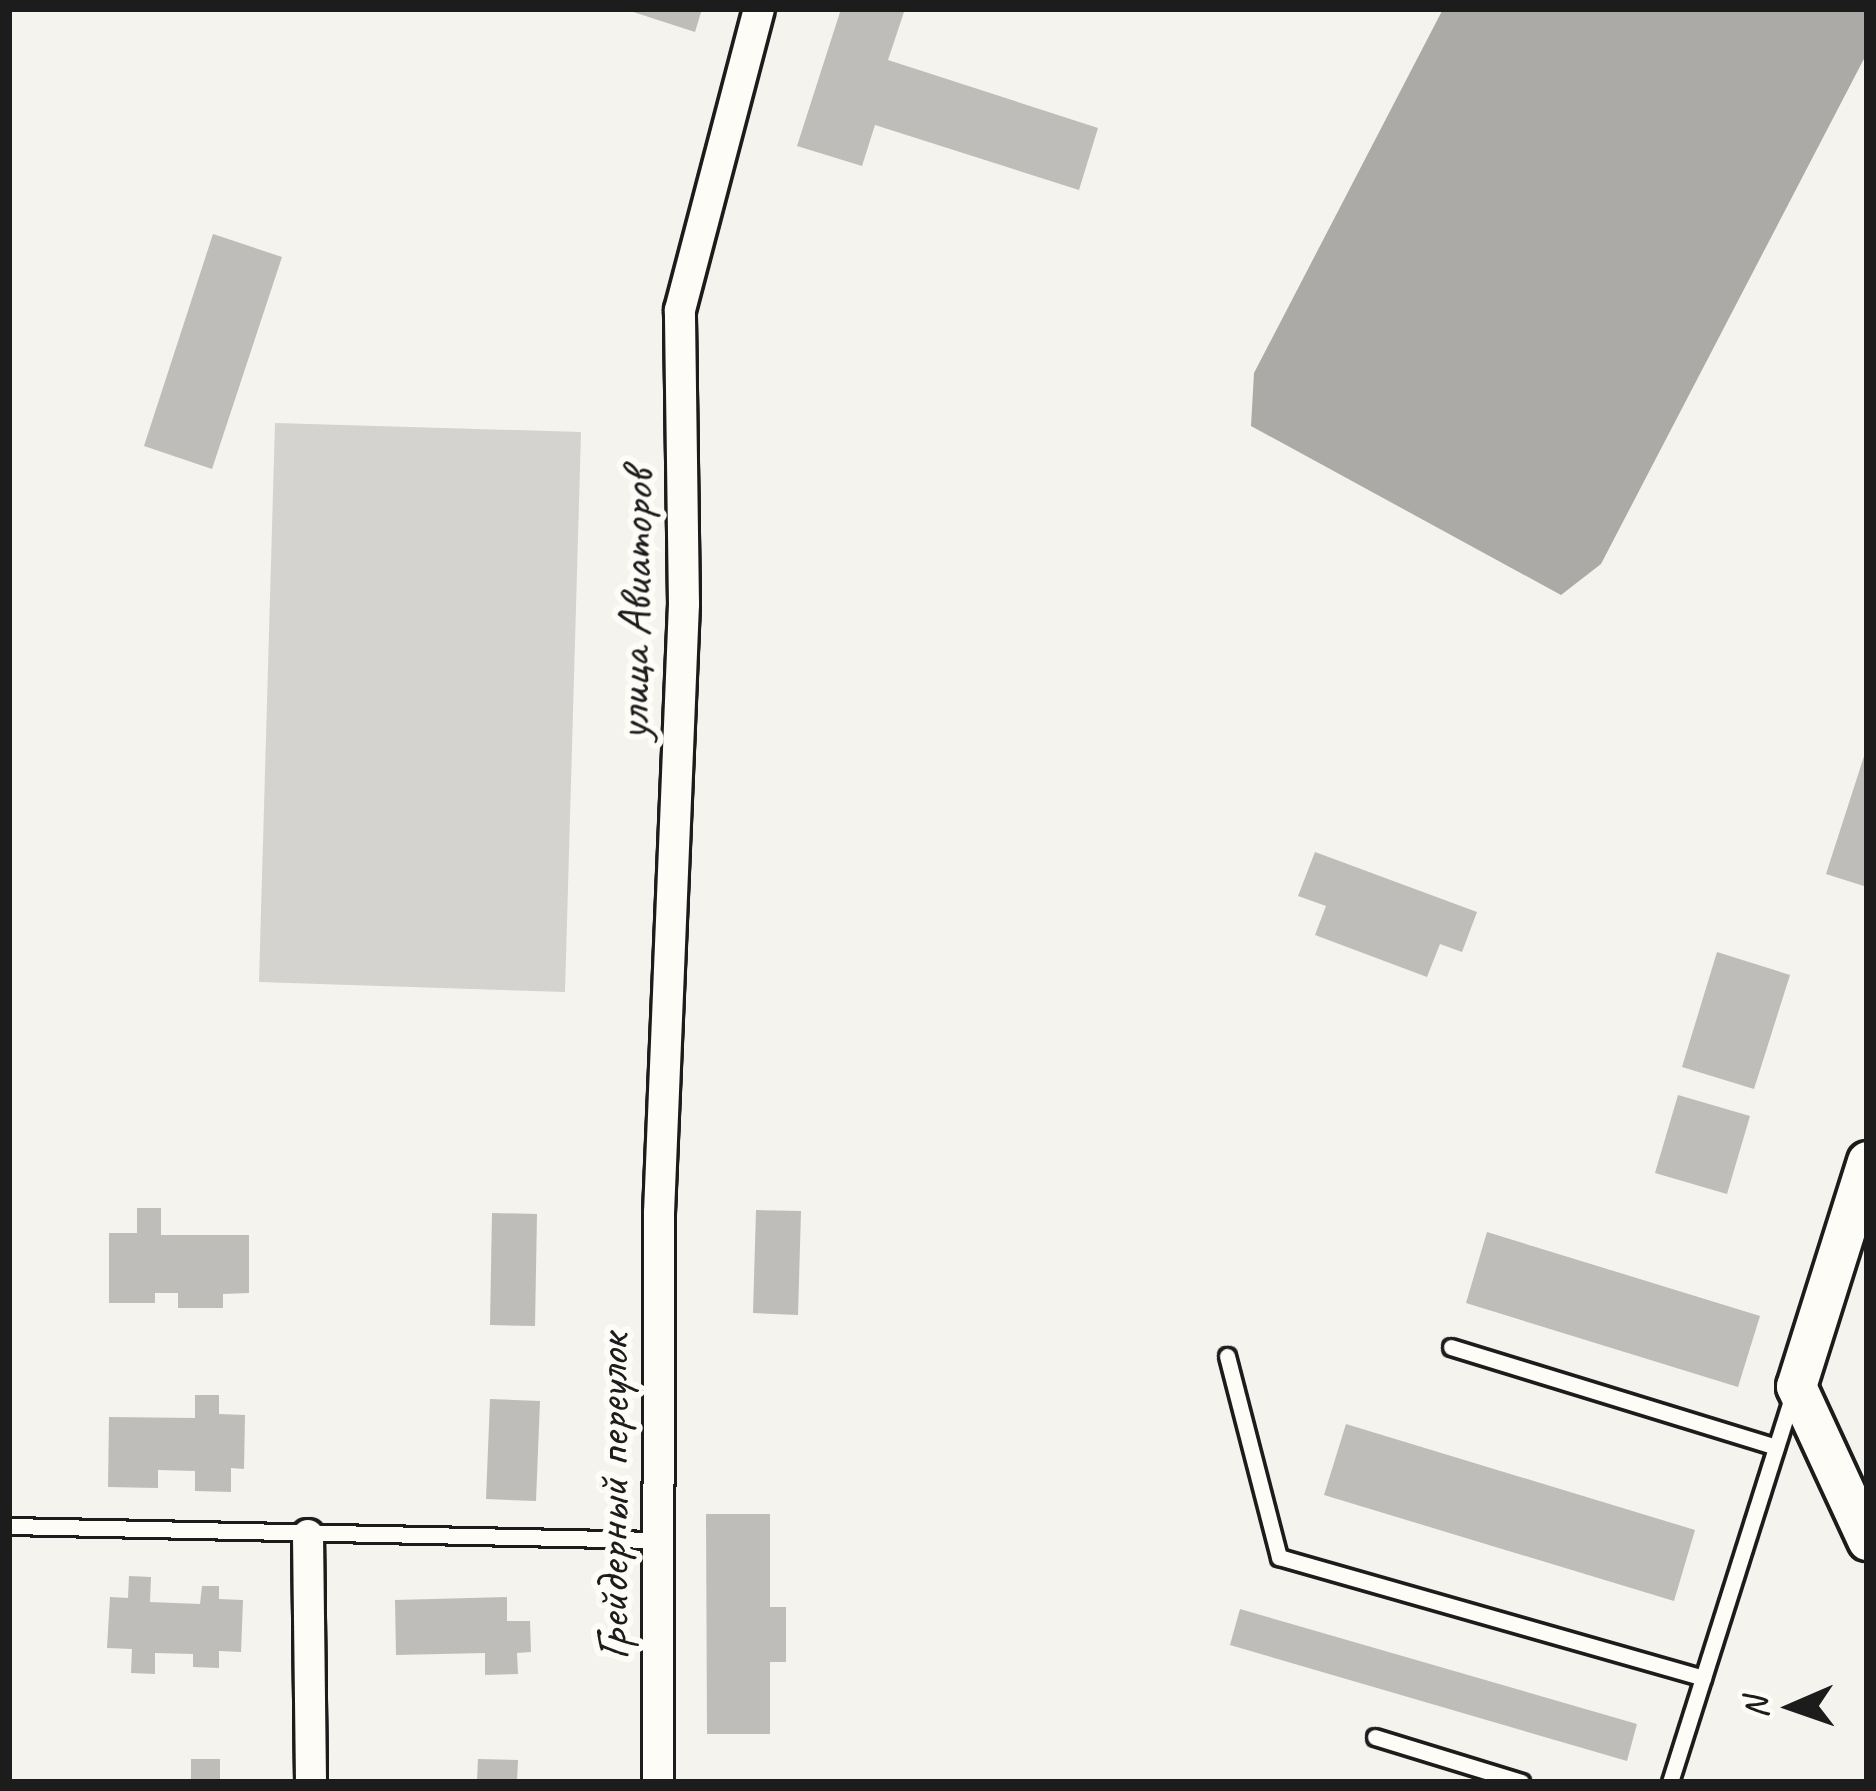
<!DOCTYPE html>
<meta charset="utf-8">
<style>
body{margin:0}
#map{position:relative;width:1876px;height:1791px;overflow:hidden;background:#f4f3ee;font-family:Caveat,sans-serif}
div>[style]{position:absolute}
.green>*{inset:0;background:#d4d3cf}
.water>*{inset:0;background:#abaaa6}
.building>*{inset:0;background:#bebdba}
.roads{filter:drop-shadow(3px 0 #1c1c1c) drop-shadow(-3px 0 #1c1c1c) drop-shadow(0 3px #1c1c1c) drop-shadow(0 -3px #1c1c1c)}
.service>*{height:15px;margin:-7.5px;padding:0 7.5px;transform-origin:7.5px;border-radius:7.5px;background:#fdfcf7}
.minor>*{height:30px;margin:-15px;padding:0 15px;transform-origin:15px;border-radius:15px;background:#fdfcf7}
.tertiary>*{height:39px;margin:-19.5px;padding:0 19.5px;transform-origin:19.5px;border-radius:19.5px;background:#fdfcf7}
span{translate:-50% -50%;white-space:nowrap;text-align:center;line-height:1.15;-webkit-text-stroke:12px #fdfcf7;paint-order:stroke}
.street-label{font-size:48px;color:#1c1c1c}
.frame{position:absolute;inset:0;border:12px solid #1c1c1c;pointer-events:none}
.north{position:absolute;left:1732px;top:1647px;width:120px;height:120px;-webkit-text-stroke:9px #fdfcf7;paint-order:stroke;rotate:268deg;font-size:33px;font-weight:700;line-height:48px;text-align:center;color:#1c1c1c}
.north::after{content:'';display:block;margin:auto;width:42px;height:54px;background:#1c1c1c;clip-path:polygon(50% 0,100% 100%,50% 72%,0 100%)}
</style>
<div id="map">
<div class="green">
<i style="clip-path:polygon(275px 423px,581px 432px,565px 992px,259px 982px)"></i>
</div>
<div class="water">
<i style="clip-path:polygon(1443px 9px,1867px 9px,1867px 53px,1601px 564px,1561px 595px,1251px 426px,1254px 373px)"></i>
</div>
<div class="building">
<i style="clip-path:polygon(624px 9px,702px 9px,695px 32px)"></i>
<i style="clip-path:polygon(841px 9px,905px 9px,888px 60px,1098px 128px,1079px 190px,875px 125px,862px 166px,797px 146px)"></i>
<i style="clip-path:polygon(213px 234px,282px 257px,212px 469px,144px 446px)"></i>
<i style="clip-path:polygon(1866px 750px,1867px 750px,1867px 887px,1826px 874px)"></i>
<i style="clip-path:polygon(1315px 852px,1477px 912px,1462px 952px,1440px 944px,1427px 977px,1315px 935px,1326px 906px,1298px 896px)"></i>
<i style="clip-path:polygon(1717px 952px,1790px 975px,1754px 1089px,1682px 1067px)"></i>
<i style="clip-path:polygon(1678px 1095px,1750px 1116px,1727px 1194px,1655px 1173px)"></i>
<i style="clip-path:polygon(137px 1208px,161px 1208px,161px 1235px,249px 1235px,249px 1293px,223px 1294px,223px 1308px,178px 1308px,178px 1293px,155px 1293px,155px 1303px,109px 1303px,109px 1233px,137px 1233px)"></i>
<i style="clip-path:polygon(756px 1210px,801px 1211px,798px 1315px,753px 1313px)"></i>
<i style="clip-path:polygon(492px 1213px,537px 1214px,535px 1326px,490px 1325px)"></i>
<i style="clip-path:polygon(1487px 1232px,1760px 1316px,1738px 1387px,1466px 1303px)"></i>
<i style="clip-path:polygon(195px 1395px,219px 1395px,219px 1414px,245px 1415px,244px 1469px,231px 1468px,231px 1492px,195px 1491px,195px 1471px,158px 1470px,158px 1488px,108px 1487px,109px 1417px,195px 1418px)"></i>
<i style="clip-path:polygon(490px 1399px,540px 1401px,536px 1501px,486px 1499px)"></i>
<i style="clip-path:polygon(1346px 1424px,1695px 1530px,1674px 1601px,1324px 1495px)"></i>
<i style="clip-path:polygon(706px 1514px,770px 1514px,770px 1607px,786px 1607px,786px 1662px,770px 1662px,770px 1734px,707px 1734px)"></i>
<i style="clip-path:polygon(129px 1576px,151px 1577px,150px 1602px,200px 1604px,202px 1586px,219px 1586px,219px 1599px,243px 1600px,241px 1652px,219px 1651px,219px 1668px,193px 1667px,193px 1654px,155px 1653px,155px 1674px,131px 1673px,132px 1649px,107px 1648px,110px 1597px,128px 1598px)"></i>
<i style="clip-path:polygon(507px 1597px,507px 1621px,530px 1621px,531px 1652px,517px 1653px,518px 1674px,485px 1675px,485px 1653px,396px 1655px,395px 1600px)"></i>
<i style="clip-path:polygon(1240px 1609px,1637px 1724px,1627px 1761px,1230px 1645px)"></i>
<i style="clip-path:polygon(191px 1759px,220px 1759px,220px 1782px,191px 1782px)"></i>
<i style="clip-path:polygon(478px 1759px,518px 1760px,517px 1782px,477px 1782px)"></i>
</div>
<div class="roads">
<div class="service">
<i style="left:1451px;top:1347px;width:340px;rotate:17.1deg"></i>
<i style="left:1227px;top:1356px;width:208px;rotate:75.5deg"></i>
<i style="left:1279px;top:1557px;width:441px;rotate:15.9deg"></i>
<i style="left:9px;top:1526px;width:649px;rotate:1.24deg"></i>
<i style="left:1375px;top:1737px;width:153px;rotate:17.1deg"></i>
<i style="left:1670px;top:1782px;width:406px;rotate:-72.4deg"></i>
</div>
<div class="minor">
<i style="left:308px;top:1535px;width:247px;rotate:89.3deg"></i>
<i style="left:658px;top:1782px;width:569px;rotate:-89.9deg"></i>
<i style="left:659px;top:1213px;width:610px;rotate:-87.65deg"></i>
<i style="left:684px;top:604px;width:294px;rotate:-90.8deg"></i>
<i style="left:680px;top:310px;width:311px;rotate:-75.3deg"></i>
</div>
<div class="tertiary">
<i style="left:1867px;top:1161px;width:236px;rotate:107.5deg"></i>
<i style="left:1796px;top:1386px;width:170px;rotate:65.2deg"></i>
</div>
</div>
<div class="street-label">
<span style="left:635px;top:605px;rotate:-89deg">улица Авиаторов</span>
<span style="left:613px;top:1497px;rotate:-90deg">Грейдерный переулок</span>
</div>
<div class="frame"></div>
<div class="north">N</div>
</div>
